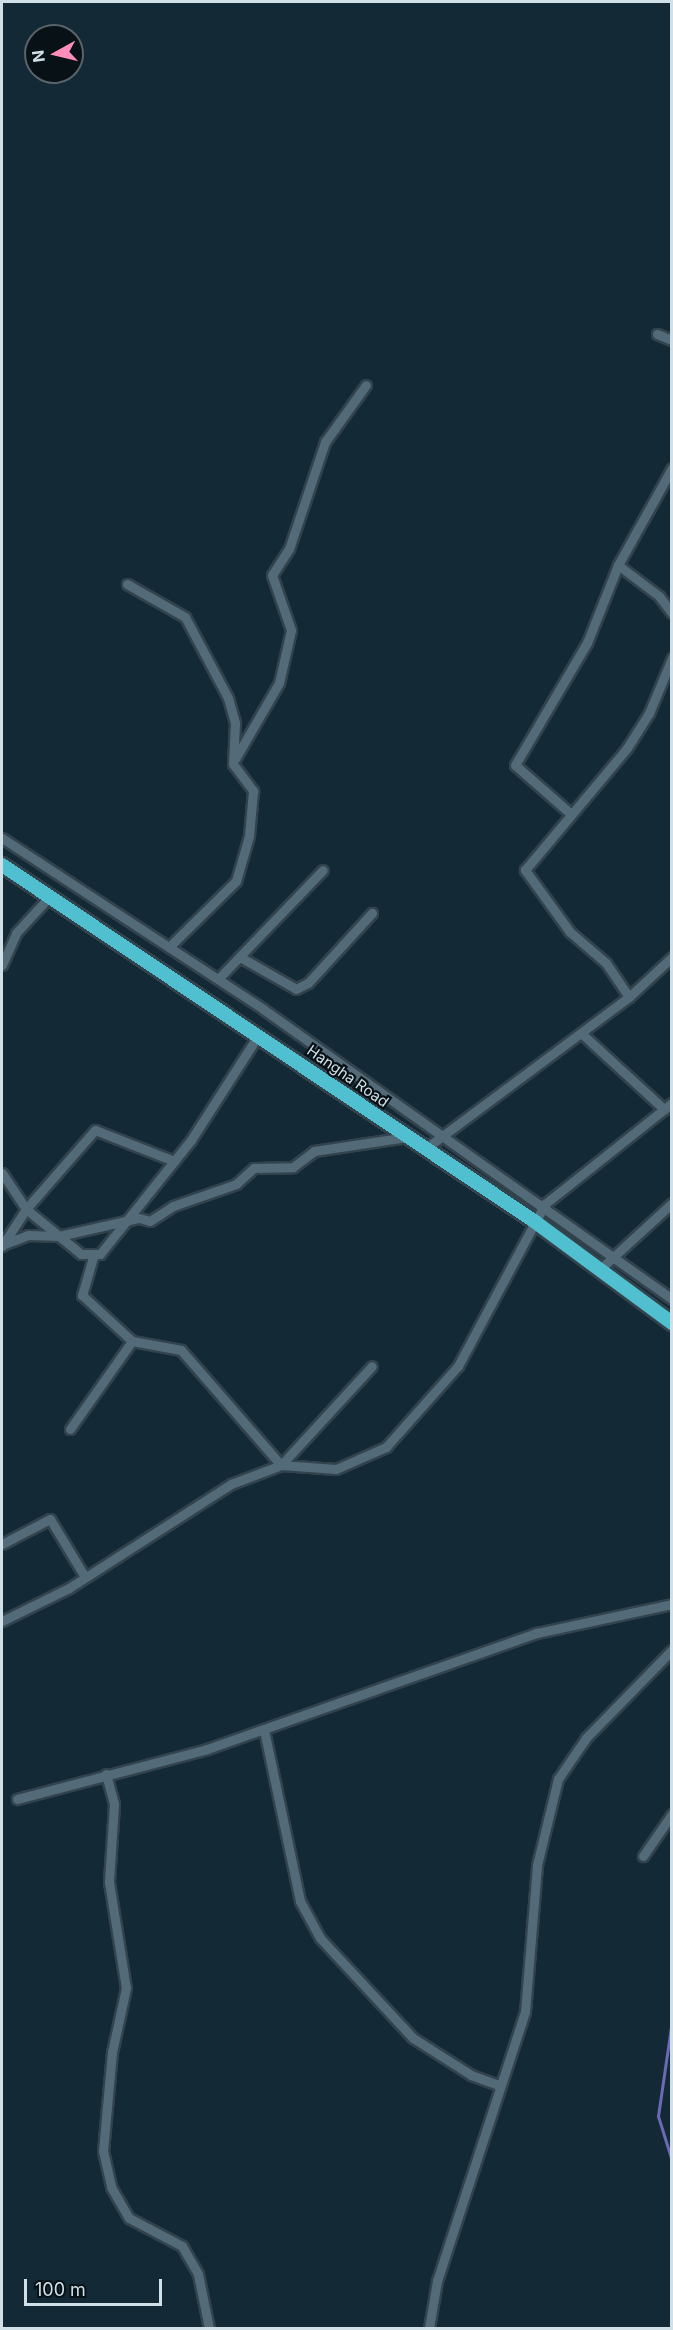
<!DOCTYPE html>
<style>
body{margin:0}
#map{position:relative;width:673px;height:2330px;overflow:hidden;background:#132935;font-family:Inter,sans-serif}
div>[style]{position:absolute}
.stream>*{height:3px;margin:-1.5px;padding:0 1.5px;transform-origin:1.5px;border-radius:1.5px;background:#6b6ab6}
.roads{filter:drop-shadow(2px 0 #32434d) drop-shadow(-2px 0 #32434d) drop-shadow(0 2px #32434d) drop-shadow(0 -2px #32434d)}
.minor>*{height:9px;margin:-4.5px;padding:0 4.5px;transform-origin:4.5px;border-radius:4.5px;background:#536b79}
.highway>*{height:14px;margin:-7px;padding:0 7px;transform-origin:7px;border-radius:7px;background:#50bfd0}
span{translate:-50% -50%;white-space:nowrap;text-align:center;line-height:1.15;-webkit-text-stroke:4.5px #071116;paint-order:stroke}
.street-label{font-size:15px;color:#d1dfe7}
.frame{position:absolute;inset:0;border:3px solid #d1dfe7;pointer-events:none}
.north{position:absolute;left:24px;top:24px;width:60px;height:60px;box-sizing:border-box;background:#071116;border:2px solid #58636a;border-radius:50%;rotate:262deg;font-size:16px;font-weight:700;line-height:24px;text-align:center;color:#d1dfe7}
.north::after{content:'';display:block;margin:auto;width:21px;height:27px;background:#ff8eba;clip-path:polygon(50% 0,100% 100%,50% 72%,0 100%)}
.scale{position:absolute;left:24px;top:2279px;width:138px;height:27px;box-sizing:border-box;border:3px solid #d1dfe7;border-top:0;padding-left:8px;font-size:18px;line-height:21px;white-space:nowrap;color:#d1dfe7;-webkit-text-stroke:4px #071116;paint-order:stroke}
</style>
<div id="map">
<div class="stream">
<i style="left:672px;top:2020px;width:97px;rotate:98.3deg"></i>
<i style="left:658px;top:2116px;width:47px;rotate:72.7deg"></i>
</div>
<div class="roads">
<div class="minor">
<i style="left:657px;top:334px;width:16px;rotate:22deg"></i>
<i style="left:672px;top:468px;width:111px;rotate:119.1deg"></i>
<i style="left:618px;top:565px;width:51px;rotate:37.1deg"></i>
<i style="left:659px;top:596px;width:21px;rotate:53deg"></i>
<i style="left:127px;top:584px;width:67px;rotate:29.6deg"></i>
<i style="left:185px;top:617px;width:92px;rotate:62deg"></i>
<i style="left:228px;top:698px;width:26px;rotate:74deg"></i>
<i style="left:235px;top:723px;width:41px;rotate:92.8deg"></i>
<i style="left:233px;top:764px;width:34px;rotate:53deg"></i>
<i style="left:253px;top:791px;width:45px;rotate:95.1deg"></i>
<i style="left:249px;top:836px;width:47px;rotate:106.1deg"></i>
<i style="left:236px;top:881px;width:94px;rotate:135.4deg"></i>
<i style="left:235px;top:759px;width:88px;rotate:-59.9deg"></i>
<i style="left:279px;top:683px;width:54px;rotate:-77.2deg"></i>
<i style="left:291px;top:630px;width:58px;rotate:-109.1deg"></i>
<i style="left:272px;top:575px;width:31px;rotate:-57deg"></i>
<i style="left:289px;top:549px;width:113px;rotate:-71.4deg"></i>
<i style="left:325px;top:442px;width:70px;rotate:-54.3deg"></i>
<i style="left:571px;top:814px;width:74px;rotate:-138.8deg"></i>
<i style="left:515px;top:765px;width:142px;rotate:-59.5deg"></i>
<i style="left:587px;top:643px;width:84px;rotate:-68.3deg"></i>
<i style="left:2px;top:838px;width:312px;rotate:33.2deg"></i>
<i style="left:263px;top:1009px;width:501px;rotate:35.34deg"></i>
<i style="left:240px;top:957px;width:64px;rotate:29.7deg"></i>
<i style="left:296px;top:989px;width:13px;rotate:-27deg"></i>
<i style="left:308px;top:983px;width:95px;rotate:-47.6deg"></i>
<i style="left:2px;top:965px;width:35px;rotate:-66deg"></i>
<i style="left:16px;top:933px;width:50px;rotate:-47.4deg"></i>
<i style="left:218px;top:979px;width:151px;rotate:-46.1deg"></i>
<i style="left:629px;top:997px;width:41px;rotate:-124.1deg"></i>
<i style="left:606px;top:963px;width:48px;rotate:-139.3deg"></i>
<i style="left:570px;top:932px;width:77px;rotate:-126deg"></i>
<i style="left:525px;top:870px;width:159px;rotate:-50.1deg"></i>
<i style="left:627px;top:748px;width:41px;rotate:-57.8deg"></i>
<i style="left:649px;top:713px;width:60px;rotate:-67.3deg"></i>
<i style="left:581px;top:1033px;width:113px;rotate:42.5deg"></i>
<i style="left:425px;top:1149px;width:254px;rotate:-36.7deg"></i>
<i style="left:629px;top:997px;width:59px;rotate:-42.9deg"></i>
<i style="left:2px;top:1173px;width:43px;rotate:56.3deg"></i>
<i style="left:26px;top:1209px;width:71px;rotate:39.3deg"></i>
<i style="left:81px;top:1254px;width:19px"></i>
<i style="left:100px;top:1254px;width:146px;rotate:-51.4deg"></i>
<i style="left:191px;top:1140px;width:126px;rotate:-57.3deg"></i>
<i style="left:2px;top:1245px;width:28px;rotate:-21deg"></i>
<i style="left:28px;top:1235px;width:31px;rotate:2deg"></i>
<i style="left:59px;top:1236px;width:82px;rotate:-12.7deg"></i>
<i style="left:139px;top:1218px;width:11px;rotate:15deg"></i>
<i style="left:150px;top:1221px;width:27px;rotate:-33deg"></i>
<i style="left:173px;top:1206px;width:67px;rotate:-19.2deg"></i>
<i style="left:236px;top:1184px;width:24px;rotate:-42deg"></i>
<i style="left:254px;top:1168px;width:39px;rotate:-1deg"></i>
<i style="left:293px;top:1167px;width:26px;rotate:-37deg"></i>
<i style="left:314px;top:1151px;width:94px;rotate:-8.6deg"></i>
<i style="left:2px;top:1246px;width:44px;rotate:-57deg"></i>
<i style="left:26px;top:1209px;width:105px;rotate:-48.9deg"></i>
<i style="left:95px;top:1130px;width:85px;rotate:21.4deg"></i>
<i style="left:93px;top:1257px;width:40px;rotate:106deg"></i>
<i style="left:82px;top:1295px;width:68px;rotate:42.6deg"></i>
<i style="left:132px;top:1341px;width:50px;rotate:10.4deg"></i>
<i style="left:181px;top:1350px;width:152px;rotate:49deg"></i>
<i style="left:281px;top:1465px;width:134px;rotate:-47.4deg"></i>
<i style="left:599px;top:1270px;width:99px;rotate:-42.5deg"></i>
<i style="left:70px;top:1429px;width:108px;rotate:-54.8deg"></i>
<i style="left:2px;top:1544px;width:54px;rotate:-27.5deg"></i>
<i style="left:50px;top:1519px;width:68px;rotate:58.9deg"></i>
<i style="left:2px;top:1621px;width:75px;rotate:-26.2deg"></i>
<i style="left:69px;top:1588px;width:193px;rotate:-32.7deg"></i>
<i style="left:231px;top:1484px;width:53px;rotate:-20.8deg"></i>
<i style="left:281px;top:1465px;width:55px;rotate:4.2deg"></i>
<i style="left:336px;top:1469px;width:55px;rotate:-23.7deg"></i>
<i style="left:386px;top:1447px;width:108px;rotate:-48.4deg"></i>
<i style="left:458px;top:1366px;width:184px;rotate:-61.8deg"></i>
<i style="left:545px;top:1204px;width:162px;rotate:-38.5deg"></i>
<i style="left:264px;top:1730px;width:175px;rotate:78.1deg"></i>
<i style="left:300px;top:1901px;width:42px;rotate:61.6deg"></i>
<i style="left:320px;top:1938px;width:137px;rotate:47.1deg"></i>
<i style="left:413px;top:2038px;width:69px;rotate:32.5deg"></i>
<i style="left:471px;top:2075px;width:30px;rotate:20deg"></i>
<i style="left:106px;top:1774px;width:31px;rotate:75deg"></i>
<i style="left:114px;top:1804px;width:78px;rotate:93.7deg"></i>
<i style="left:109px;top:1882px;width:107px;rotate:80.9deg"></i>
<i style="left:126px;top:1988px;width:66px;rotate:102.3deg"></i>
<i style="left:112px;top:2052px;width:99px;rotate:95.2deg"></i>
<i style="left:103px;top:2151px;width:37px;rotate:77deg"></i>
<i style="left:111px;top:2187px;width:36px;rotate:60deg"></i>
<i style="left:129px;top:2218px;width:60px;rotate:27.8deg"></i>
<i style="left:182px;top:2246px;width:32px;rotate:60deg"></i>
<i style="left:198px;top:2274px;width:55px;rotate:78.5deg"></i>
<i style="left:17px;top:1799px;width:196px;rotate:-14.7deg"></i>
<i style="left:207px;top:1749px;width:350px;rotate:-19.4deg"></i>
<i style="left:537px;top:1633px;width:138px;rotate:-12.1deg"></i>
<i style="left:643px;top:1856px;width:51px;rotate:-55.4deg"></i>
<i style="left:429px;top:2328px;width:48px;rotate:-80.3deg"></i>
<i style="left:437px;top:2281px;width:283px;rotate:-71.9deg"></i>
<i style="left:525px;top:2012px;width:147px;rotate:-85.3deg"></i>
<i style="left:537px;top:1865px;width:89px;rotate:-76.3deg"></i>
<i style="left:558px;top:1779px;width:50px;rotate:-55.7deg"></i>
<i style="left:586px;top:1738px;width:123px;rotate:-45.7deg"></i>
</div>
<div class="highway">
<i style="left:2px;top:865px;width:640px;rotate:33.79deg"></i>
<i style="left:534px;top:1221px;width:172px;rotate:36.5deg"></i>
</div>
</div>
<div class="street-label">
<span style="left:348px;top:1076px;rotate:35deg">Hangha Road</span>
</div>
<div class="frame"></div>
<div class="north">N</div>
<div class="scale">100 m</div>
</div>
